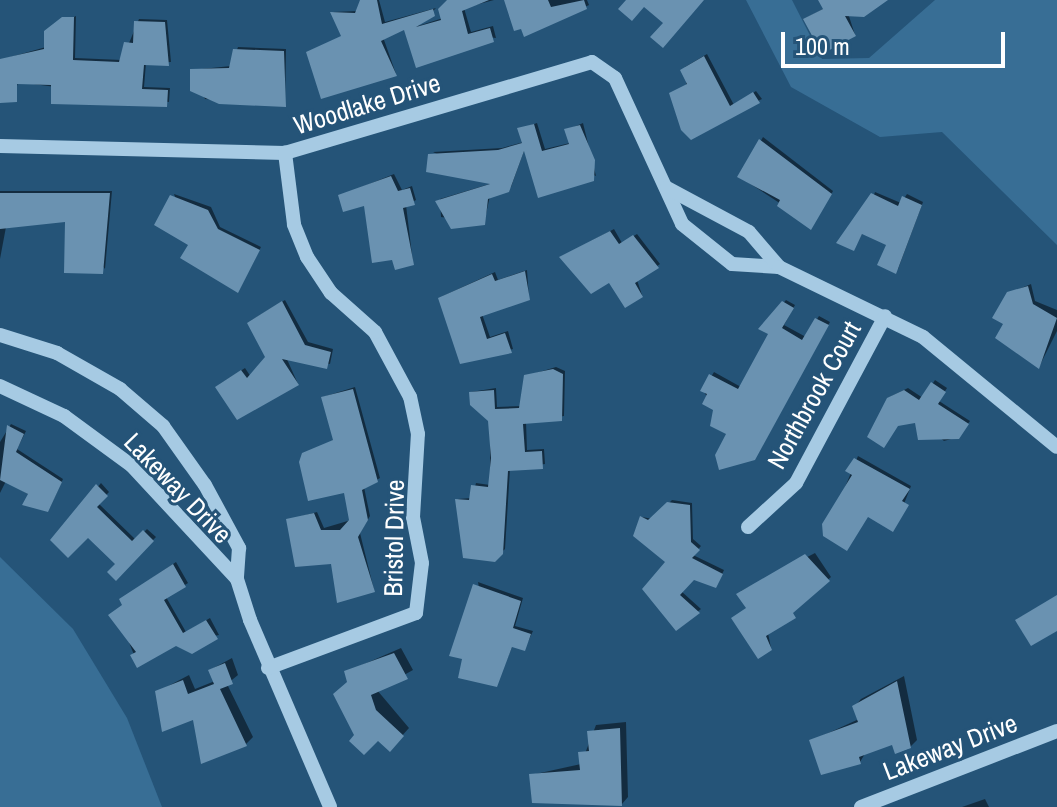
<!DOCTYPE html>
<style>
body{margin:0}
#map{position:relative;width:1057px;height:807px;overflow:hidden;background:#255478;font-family:"Archivo Narrow",sans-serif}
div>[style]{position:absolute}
.green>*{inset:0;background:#386e95}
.shadow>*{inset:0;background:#0007}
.building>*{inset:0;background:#6a92b1}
.minor>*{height:14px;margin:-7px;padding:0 7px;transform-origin:7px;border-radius:7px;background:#a6cae3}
span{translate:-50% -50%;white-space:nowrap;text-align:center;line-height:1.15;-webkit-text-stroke:6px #255478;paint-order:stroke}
.street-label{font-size:26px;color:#fff}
.scale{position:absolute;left:781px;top:32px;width:224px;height:36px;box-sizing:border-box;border:4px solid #fff;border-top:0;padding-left:10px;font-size:24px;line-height:28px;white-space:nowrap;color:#fff;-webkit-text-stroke:6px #255478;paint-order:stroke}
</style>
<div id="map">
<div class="green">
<i style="clip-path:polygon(746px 0,792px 0,822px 59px,869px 58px,935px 0,1057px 0,1057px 245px,942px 132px,880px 137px,791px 87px)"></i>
<i style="clip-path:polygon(0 557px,73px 629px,127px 718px,162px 807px,0 807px)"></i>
</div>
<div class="shadow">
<i style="clip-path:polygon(362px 0,379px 0,385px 22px,436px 8px,418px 26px,443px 18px,448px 0,494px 0,464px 8px,471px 32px,493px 26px,496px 38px,406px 27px,383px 37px,396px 74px,343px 35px,333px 12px,358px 11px)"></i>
<i style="clip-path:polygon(506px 0,587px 0,589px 5px,526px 35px)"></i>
<i style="clip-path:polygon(821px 0,883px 0,848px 13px,855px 35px,808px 17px,825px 8px)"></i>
<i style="clip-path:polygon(76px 16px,75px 58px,122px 60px,139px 19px,167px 20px,171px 62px,146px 63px,144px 87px,170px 88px,169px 102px,18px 82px,14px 98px,0 100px,0 60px,46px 47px,49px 29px)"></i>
<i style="clip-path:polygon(238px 47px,286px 49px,285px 105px,205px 99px,192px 70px,231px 66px)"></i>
<i style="clip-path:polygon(707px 54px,734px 105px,756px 91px,762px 99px,690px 134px,685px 67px)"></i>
<i style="clip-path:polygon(537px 123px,545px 149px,570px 143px,567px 130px,583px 123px,596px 176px,525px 148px,511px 187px,490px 196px,484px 223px,441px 217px,440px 199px,493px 183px,433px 152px,502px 148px,524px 142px,520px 129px)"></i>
<i style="clip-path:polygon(763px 137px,833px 191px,813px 225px,740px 177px)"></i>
<i style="clip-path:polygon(394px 174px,402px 190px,412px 186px,416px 200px,406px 205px,413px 263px,366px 203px,340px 196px)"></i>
<i style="clip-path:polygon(0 191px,112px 191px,105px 269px,67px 220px,6px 227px,0 259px)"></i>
<i style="clip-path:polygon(875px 192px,901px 203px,907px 194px,923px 202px,898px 269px,888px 244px,863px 232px,854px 249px)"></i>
<i style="clip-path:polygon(174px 194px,211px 207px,220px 227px,261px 247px,240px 288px,191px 244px)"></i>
<i style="clip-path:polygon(614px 229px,622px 243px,637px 234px,660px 264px,637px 280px,642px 295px,565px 255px)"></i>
<i style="clip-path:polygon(527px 270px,529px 298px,482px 314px,490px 337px,508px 331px,513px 349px,462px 362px,443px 296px,495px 272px,498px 280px)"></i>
<i style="clip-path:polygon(1031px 284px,1035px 301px,1057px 310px,1057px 331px,1039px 367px,1005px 323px,1009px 293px)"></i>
<i style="clip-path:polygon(285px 300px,308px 342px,333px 349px,330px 364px,286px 357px,298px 384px,220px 384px,245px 368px,251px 377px,268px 357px,252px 320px)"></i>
<i style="clip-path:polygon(786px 300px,795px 305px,784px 325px,806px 337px,819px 316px,830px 322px,757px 455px,729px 434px,703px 390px,714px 372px,741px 387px,771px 334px,761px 328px)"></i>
<i style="clip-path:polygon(556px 367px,565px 371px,564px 416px,526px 422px,527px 450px,544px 449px,545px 464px,510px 469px,505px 549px,494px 559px,458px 499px,472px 498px,476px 483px,490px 485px,490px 420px,471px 392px,496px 388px,497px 407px,522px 406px,526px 376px)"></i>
<i style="clip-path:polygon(935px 380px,947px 388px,939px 401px,970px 421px,958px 437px,944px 441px,892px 396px,908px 388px,923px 398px)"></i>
<i style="clip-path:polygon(355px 387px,380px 478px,364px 487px,370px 516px,360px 533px,374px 590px,288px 520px,317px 512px,324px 528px,351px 520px,345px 490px,304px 454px,334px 440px,323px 397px)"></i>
<i style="clip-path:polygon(11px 424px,26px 431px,17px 449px,63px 479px,50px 507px,6px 481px,0 493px,0 442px)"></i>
<i style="clip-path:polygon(858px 456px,911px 486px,895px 527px,868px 515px,825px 535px)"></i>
<i style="clip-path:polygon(101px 483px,109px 492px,98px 503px,136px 540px,147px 529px,156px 537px,116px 578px,118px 564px,88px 535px,53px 540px)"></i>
<i style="clip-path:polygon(672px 500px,692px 503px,693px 539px,701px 546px,693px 555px,724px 570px,718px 583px,694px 578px,681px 591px,701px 609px,676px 628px,668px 562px,642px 517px,653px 519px)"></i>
<i style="clip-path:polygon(815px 553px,831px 577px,768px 633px,771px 648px,741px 591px)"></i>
<i style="clip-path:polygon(176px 562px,188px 583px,166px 597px,186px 632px,210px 618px,219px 635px,176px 643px,138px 665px,121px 622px,124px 597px)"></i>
<i style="clip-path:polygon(478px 582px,523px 598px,515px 626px,533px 631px,525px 648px,513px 645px,496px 685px)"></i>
<i style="clip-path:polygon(401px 648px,413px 670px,377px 690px,409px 728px,390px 749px,378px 738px,356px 736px,346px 672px)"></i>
<i style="clip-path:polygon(232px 658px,238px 675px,227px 684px,253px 737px,246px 744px,157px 692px,189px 675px,195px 689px,215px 681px,210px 670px)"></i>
<i style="clip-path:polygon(904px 676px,917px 740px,910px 747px,893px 742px,866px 752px,860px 762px,811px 741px,859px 719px,855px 706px,861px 699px)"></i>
<i style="clip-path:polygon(626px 722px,628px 797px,622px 804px,531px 775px,581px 764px,596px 725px)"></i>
<i style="clip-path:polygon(985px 799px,989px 807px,962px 807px)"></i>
</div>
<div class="building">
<i style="clip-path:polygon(360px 0,377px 0,382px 24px,433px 9px,435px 16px,416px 27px,441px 20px,438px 9px,447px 0,489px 0,462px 11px,468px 34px,490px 28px,494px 42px,416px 68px,404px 30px,381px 41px,397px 76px,321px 99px,306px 52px,341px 36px,330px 12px,355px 13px)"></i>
<i style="clip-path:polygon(504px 0,548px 0,551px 7px,584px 0,587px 9px,524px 37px,521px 29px,514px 31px)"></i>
<i style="clip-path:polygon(626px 0,704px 0,663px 48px,650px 37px,663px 23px,644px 7px,632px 21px,618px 9px)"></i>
<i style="clip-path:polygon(818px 0,888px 0,864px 17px,845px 16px,856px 36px,822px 54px,803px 19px,823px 9px)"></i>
<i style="clip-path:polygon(62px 17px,74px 17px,73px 60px,119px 62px,124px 42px,133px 43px,134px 21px,165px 22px,169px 66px,144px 65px,142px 89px,168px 90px,167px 107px,51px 104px,51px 85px,17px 84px,17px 102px,0 103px,0 59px,44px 49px,44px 31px)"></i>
<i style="clip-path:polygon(233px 49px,284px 51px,286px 107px,219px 104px,190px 91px,190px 69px,229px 68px)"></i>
<i style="clip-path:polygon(704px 56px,730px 106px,753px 92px,760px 103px,691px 140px,681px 130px,669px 93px,687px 84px,680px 70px)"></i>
<i style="clip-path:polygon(534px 124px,542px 151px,569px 144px,564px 129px,580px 125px,595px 160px,594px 181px,538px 198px,524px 151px,509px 192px,488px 199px,485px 225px,451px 229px,435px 201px,490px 184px,426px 172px,428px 154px,498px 150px,522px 143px,517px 128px)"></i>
<i style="clip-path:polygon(759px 139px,832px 194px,811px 230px,777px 206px,780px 200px,737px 177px)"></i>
<i style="clip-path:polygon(391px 176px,398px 191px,410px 188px,415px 205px,403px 208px,414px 265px,395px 270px,392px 260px,372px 263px,364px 206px,343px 212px,338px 195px)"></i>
<i style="clip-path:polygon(0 193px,110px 193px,103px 274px,64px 273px,65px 222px,0 229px)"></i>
<i style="clip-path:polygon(871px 193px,898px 206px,902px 196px,922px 205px,896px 274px,877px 265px,886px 245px,862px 234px,854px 251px,836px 243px)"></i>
<i style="clip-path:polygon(170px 195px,208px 210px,218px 229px,260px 250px,238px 293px,180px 258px,188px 245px,154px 225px)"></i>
<i style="clip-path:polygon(610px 231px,619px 244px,633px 235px,659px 268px,635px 283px,643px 297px,625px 308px,609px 283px,591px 294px,559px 257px)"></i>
<i style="clip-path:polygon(525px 271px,530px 300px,480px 317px,487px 339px,505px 333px,512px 353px,460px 364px,438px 298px,492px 274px,495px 281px)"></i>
<i style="clip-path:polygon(1028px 286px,1033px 304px,1057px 318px,1039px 369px,995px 338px,1003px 324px,992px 318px,1007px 292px)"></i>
<i style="clip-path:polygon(282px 301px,305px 345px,331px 352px,327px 369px,282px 359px,299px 385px,237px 420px,215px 387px,241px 370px,247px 378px,265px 357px,247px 323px)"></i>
<i style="clip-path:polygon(782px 301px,794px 308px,782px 328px,802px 340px,815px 318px,829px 325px,755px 460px,719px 470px,715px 455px,726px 434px,710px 426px,713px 410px,702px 404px,707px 394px,700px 391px,709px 374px,738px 389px,768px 334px,758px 329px)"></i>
<i style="clip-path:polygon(553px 369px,563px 374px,562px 421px,523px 424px,525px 452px,542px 451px,543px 469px,508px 471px,503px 554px,495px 562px,463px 558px,455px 499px,469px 500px,471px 485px,488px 487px,491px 458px,488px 421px,470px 405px,469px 392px,494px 390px,495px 409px,519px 408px,524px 375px)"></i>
<i style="clip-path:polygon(931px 382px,946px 392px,938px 404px,969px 424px,959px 439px,918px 440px,915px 423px,898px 426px,884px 448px,867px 437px,887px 398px,904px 390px,919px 400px)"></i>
<i style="clip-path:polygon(353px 389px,378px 482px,362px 490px,368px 520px,358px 537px,375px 592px,337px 603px,331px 564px,295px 567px,286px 519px,314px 513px,321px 530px,340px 530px,349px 520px,344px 493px,308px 501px,299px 462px,302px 453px,333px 440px,321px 397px)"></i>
<i style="clip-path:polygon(7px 425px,24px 434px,16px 452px,62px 482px,48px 512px,22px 505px,28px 494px,0 480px)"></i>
<i style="clip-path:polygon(854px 458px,910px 489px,902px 501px,909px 505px,893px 532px,868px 517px,847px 551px,823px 536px,822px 524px,852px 475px,845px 471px)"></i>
<i style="clip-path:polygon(96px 484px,108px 496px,97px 507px,132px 541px,143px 530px,154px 541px,116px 581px,107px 572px,115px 564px,88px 538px,68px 558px,50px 540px)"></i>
<i style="clip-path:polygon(667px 502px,690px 505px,691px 542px,700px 550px,692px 558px,723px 574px,716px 588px,694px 580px,680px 595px,700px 613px,676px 631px,642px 589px,665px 562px,633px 536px,640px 516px,648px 520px)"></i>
<i style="clip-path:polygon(805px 554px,830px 581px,793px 613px,796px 618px,766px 636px,772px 650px,758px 659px,731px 618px,746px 608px,736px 594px)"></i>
<i style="clip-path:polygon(173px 564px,186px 587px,164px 600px,183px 633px,206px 620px,218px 639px,192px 654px,176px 646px,137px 668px,130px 655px,136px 652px,108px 615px,122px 605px,119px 599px)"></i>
<i style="clip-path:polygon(473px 584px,521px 601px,513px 628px,531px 634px,525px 651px,512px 647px,497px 687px,458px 678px,462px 659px,449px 656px)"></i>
<i style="clip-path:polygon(1057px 595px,1057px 631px,1031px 646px,1015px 620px)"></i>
<i style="clip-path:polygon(394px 653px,408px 679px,371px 695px,376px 710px,404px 736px,390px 752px,378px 741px,364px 755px,349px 741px,354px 735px,333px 694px,347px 682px,344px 671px)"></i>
<i style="clip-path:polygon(225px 663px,233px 684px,220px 689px,247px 746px,201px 764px,193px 720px,162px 732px,155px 691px,183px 680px,188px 694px,214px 684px,208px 670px)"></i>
<i style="clip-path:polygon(897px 681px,911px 748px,895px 754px,892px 745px,859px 757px,861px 764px,821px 775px,809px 740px,858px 722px,852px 706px)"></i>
<i style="clip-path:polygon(620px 728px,622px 806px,532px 803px,529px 774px,580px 770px,578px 752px,589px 751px,587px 731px)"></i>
</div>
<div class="minor">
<i style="left:0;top:146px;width:285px;rotate:1.4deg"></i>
<i style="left:285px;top:153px;width:320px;rotate:-16.5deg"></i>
<i style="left:592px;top:62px;width:28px;rotate:35deg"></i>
<i style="left:615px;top:78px;width:161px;rotate:65.3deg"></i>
<i style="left:682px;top:224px;width:64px;rotate:38.7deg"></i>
<i style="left:732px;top:264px;width:47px;rotate:3.7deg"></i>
<i style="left:667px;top:188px;width:93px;rotate:28.2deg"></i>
<i style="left:749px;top:232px;width:46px;rotate:49.4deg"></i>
<i style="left:779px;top:267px;width:160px;rotate:25.9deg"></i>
<i style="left:923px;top:337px;width:173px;rotate:39.4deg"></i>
<i style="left:0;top:335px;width:60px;rotate:17.5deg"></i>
<i style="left:57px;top:353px;width:73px;rotate:29.7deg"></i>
<i style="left:120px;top:389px;width:57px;rotate:40.7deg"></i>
<i style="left:163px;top:426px;width:72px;rotate:54.6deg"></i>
<i style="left:205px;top:485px;width:72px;rotate:61.6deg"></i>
<i style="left:239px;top:548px;width:31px;rotate:94deg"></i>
<i style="left:237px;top:579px;width:43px;rotate:72.4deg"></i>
<i style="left:250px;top:620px;width:203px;rotate:66.8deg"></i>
<i style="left:0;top:386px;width:71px;rotate:25.1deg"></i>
<i style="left:64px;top:416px;width:84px;rotate:36.3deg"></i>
<i style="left:132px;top:466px;width:154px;rotate:47.1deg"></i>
<i style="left:748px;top:527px;width:65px;rotate:-42.5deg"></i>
<i style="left:796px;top:483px;width:189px;rotate:-61.9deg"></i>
<i style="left:268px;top:668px;width:158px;rotate:-20.4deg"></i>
<i style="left:416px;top:613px;width:50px;rotate:-83.2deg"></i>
<i style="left:422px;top:563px;width:47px;rotate:-101.1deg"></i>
<i style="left:413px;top:517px;width:83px;rotate:-86.6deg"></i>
<i style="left:418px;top:434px;width:38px;rotate:-102deg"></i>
<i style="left:410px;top:397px;width:74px;rotate:-118.3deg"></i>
<i style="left:375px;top:332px;width:59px;rotate:-138.4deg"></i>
<i style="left:331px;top:293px;width:43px;rotate:-123.7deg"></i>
<i style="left:307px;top:257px;width:35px;rotate:-112deg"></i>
<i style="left:294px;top:224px;width:72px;rotate:-97.2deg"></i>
<i style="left:861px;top:807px;width:210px;rotate:-21.2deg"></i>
</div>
<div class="street-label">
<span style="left:367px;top:104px;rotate:-17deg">Woodlake Drive</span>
<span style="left:814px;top:395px;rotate:-61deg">Northbrook Court</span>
<span style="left:178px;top:488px;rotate:46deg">Lakeway Drive</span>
<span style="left:394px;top:538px;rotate:-89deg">Bristol Drive</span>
<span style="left:950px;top:747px;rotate:-21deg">Lakeway Drive</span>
</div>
<div class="scale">100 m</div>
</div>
